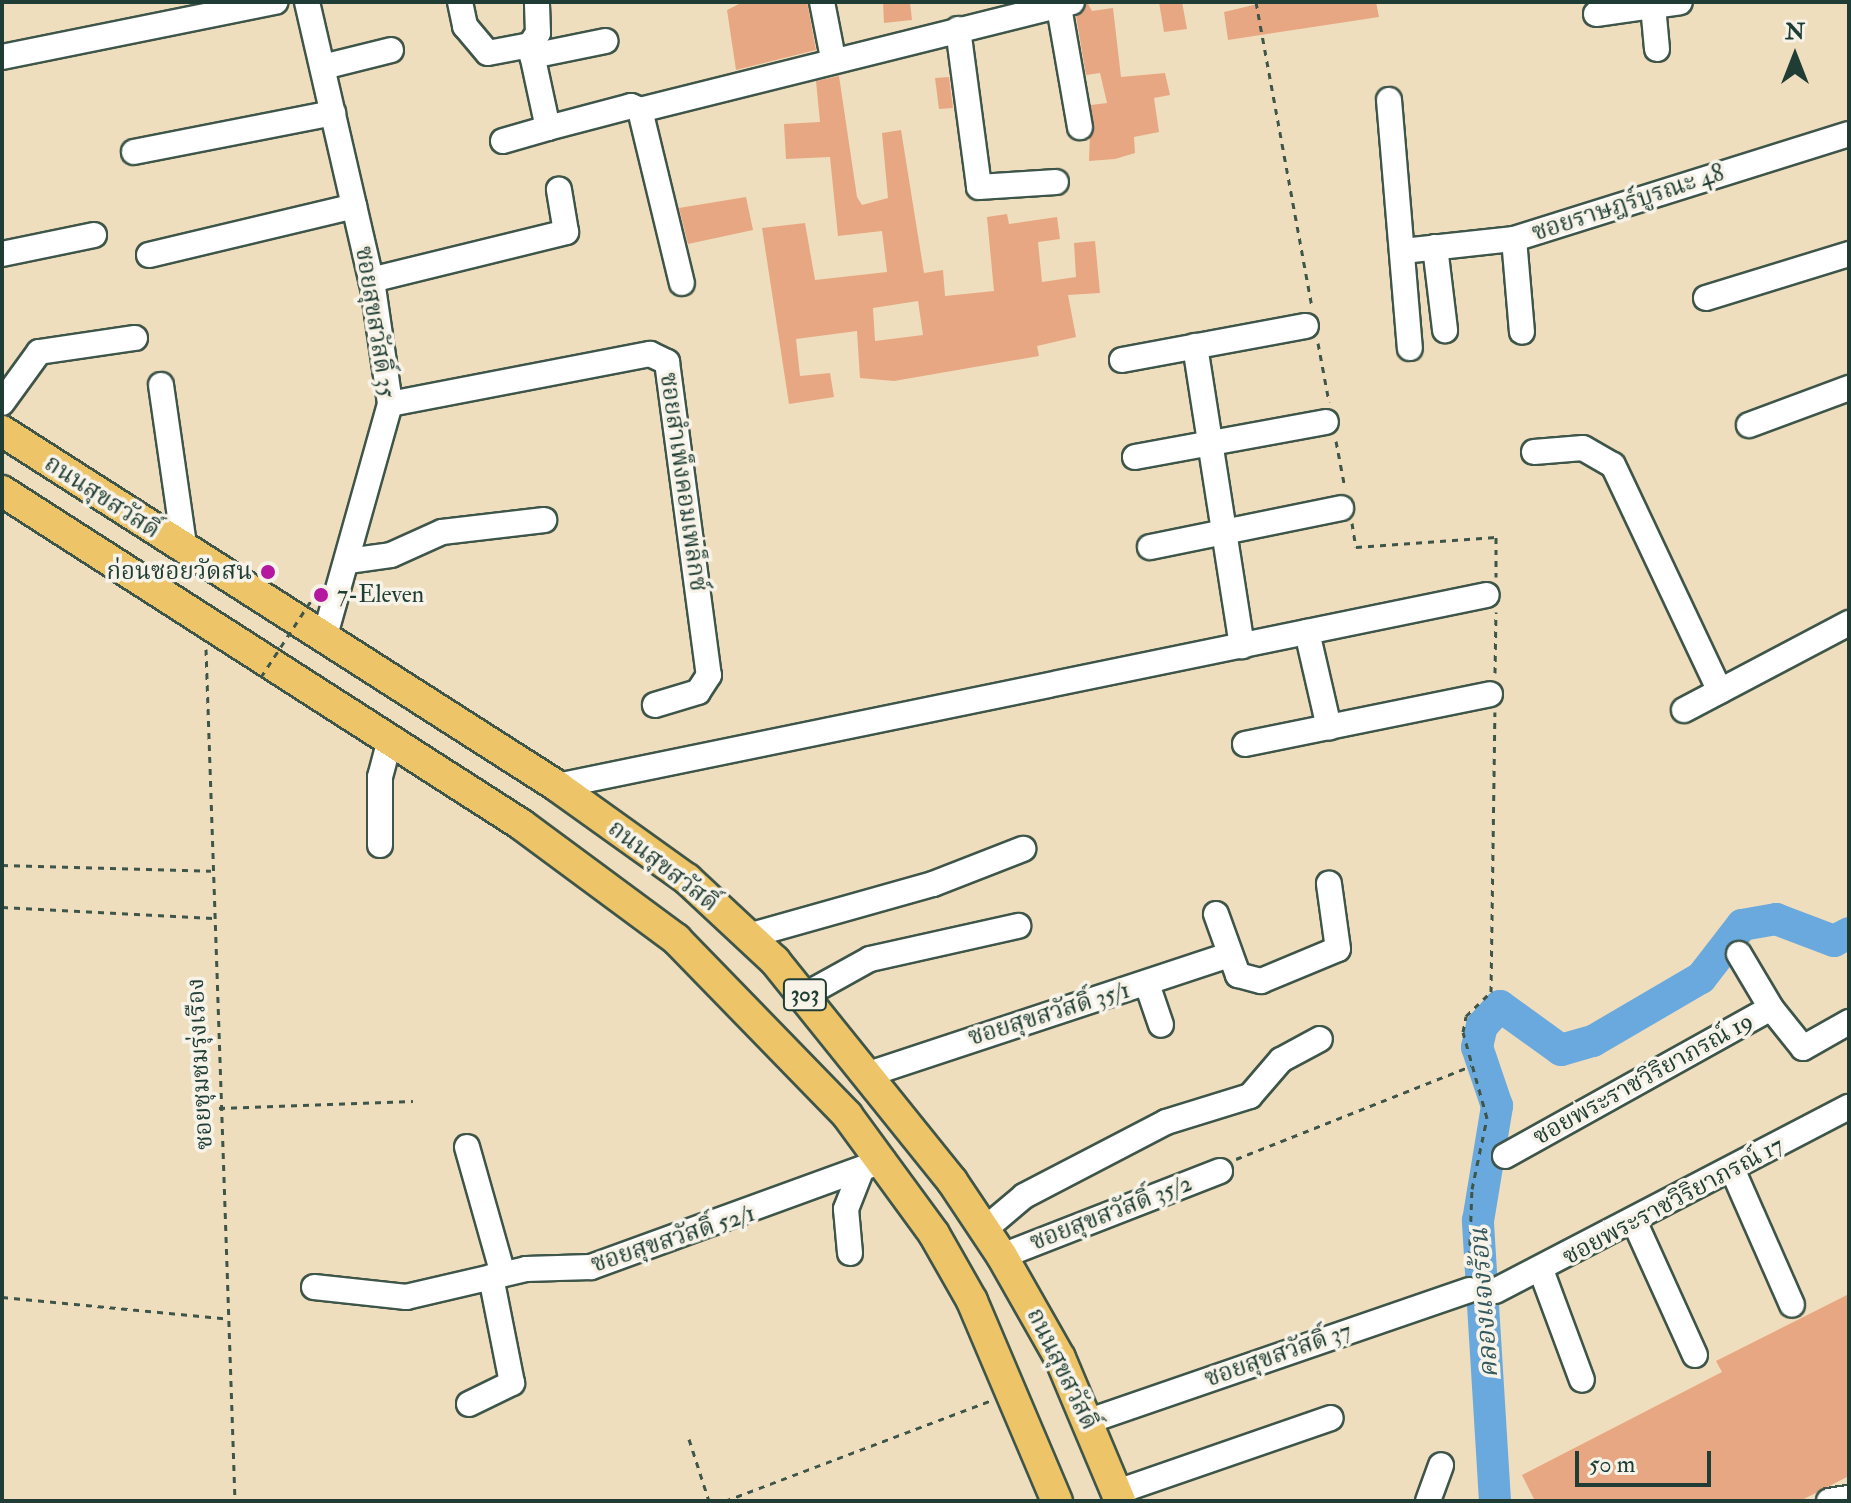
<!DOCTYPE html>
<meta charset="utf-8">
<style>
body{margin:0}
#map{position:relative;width:1851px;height:1503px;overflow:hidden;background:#efdebd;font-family:"IM FELL Double Pica","Noto Serif Thai",serif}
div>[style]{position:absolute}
.river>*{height:32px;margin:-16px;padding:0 16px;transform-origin:16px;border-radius:16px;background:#6aa9dd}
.building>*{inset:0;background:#e7a782}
.path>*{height:3px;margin-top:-1.5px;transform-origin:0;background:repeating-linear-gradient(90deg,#3e5549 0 6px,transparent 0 12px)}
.roads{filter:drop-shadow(2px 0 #3e5549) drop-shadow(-2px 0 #3e5549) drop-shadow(0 2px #3e5549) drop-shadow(0 -2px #3e5549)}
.minor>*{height:24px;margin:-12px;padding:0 12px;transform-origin:12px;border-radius:12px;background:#fff}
.major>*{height:30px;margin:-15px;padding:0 15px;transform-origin:15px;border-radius:15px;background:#eec469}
.path-bridge>*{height:3px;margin-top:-1.5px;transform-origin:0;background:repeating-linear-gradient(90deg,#3e5549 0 6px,transparent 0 12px)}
.dots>*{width:22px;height:22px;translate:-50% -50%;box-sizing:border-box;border:4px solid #f7f3e8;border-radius:50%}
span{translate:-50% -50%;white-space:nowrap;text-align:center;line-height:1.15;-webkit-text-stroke:7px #f7f3e8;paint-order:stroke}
.shield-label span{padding:2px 6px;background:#f7f3e8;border:2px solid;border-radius:6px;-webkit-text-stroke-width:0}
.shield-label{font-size:22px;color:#1f3d34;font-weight:700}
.street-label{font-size:24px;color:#1f3d34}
.poi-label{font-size:24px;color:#1f3d34}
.right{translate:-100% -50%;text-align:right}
.left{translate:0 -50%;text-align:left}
.water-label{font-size:26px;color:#32585e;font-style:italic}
.frame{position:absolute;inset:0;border:4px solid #1f3d34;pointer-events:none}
.north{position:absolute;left:1755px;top:16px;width:80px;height:80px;-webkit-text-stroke:6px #f7f3e8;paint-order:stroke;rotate:0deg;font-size:22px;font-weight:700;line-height:32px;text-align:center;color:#1f3d34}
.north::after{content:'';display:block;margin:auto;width:28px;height:36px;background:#1f3d34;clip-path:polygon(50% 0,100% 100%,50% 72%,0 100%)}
.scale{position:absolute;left:1575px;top:1451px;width:136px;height:36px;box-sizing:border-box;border:4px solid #1f3d34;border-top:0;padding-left:10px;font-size:24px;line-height:28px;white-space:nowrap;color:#1f3d34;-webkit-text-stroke:6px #f7f3e8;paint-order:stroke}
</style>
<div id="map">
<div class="river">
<i style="left:1495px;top:1501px;width:281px;rotate:-93.5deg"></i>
<i style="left:1478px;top:1221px;width:117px;rotate:-80.6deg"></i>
<i style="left:1497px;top:1106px;width:62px;rotate:-108.7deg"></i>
<i style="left:1477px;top:1047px;width:22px;rotate:-77deg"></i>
<i style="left:1482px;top:1026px;width:27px;rotate:-48deg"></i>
<i style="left:1500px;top:1006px;width:75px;rotate:35.8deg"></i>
<i style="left:1561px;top:1050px;width:33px;rotate:-16deg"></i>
<i style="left:1593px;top:1041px;width:125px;rotate:-30.3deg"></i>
<i style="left:1701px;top:978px;width:67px;rotate:-52.3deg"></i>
<i style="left:1742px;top:925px;width:35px;rotate:-10deg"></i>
<i style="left:1776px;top:919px;width:62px;rotate:20.8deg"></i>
<i style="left:1834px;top:941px;width:17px;rotate:-28deg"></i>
</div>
<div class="building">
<i style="clip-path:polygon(743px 2px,807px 2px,816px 50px,736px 70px,727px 10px)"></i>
<i style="clip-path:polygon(883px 2px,910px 2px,912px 20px,884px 23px)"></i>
<i style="clip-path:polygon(1087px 2px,1092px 11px,1113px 8px,1121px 77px,1165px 73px,1170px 95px,1154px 98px,1159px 132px,1134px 137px,1135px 153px,1115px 159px,1089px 161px,1091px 105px,1107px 103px,1100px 73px,1086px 75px,1076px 16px)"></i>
<i style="clip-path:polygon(1159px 2px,1182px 2px,1187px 29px,1164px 32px)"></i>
<i style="clip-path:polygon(1266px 2px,1376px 2px,1379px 17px,1228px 40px,1224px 12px)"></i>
<i style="clip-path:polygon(evenodd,839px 76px,857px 197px,862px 205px,888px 198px,882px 133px,901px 130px,924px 273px,943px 270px,945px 296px,994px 291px,987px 217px,1007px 214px,1009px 224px,1057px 217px,1060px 239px,1038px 242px,1042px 282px,1076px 277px,1074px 243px,1095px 241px,1100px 293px,1068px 295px,1076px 337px,1037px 346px,1039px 356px,894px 381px,860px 378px,857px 331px,796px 339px,800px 376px,830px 373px,834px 397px,789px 404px,762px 228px,805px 223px,815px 280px,887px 272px,882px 231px,838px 236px,830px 157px,786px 159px,784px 124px,820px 122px,816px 81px,839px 76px,918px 301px,923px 335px,875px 341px,873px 308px,918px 301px)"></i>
<i style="clip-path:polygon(949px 77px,953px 108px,939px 109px,935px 78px)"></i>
<i style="clip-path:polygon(746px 197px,753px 230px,688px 244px,679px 208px)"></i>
<i style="clip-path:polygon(1849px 1294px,1849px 1476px,1800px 1501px,1535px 1501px,1522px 1475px,1722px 1372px,1716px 1361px)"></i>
</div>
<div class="path">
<i style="left:1256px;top:2px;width:310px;rotate:79.6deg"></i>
<i style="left:1318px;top:343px;width:60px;rotate:79.4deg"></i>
<i style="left:1336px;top:441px;width:48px;rotate:79.2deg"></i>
<i style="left:1352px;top:523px;width:24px;rotate:81deg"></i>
<i style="left:1356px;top:547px;width:140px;rotate:-4.1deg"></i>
<i style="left:1496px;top:537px;width:40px;rotate:90deg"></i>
<i style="left:206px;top:649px;width:852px;rotate:88.05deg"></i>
<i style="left:1495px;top:673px;width:61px;rotate:-89.1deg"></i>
<i style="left:2px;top:865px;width:209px;rotate:1.6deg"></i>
<i style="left:2px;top:907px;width:211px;rotate:3deg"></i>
<i style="left:219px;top:1108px;width:194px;rotate:-2.1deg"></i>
<i style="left:1236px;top:1159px;width:253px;rotate:-21.6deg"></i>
<i style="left:1469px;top:1269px;width:80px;rotate:-87.9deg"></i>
<i style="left:1472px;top:1189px;width:73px;rotate:-78.1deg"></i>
<i style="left:1487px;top:1118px;width:89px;rotate:-105.6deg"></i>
<i style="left:1463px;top:1032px;width:16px;rotate:-79deg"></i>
<i style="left:1466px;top:1016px;width:35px;rotate:-44deg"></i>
<i style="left:1491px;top:992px;width:280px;rotate:-89.2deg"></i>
<i style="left:2px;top:1297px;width:228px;rotate:5.5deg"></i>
<i style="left:689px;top:1439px;width:65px;rotate:72.1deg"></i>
<i style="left:725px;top:1501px;width:283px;rotate:-20.7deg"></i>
</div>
<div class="roads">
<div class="minor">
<i style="left:307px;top:2px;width:293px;rotate:77deg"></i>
<i style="left:373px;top:287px;width:118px;rotate:81.7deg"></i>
<i style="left:390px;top:404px;width:244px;rotate:105.7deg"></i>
<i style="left:460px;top:2px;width:25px;rotate:78deg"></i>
<i style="left:465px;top:26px;width:35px;rotate:50deg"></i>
<i style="left:488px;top:53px;width:43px;rotate:-10.8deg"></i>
<i style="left:530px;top:45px;width:14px;rotate:-56deg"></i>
<i style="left:538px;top:33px;width:31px;rotate:-92deg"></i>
<i style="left:822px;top:2px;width:57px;rotate:78.9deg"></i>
<i style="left:1059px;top:7px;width:122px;rotate:80.1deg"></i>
<i style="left:1596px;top:14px;width:58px;rotate:-8deg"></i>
<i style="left:958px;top:29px;width:159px;rotate:82.4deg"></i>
<i style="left:979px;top:187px;width:77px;rotate:-3.7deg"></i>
<i style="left:530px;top:45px;width:85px;rotate:77.8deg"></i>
<i style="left:548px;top:128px;width:86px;rotate:-14.8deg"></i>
<i style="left:631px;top:106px;width:10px;rotate:24deg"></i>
<i style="left:640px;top:110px;width:178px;rotate:76.4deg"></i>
<i style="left:1657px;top:49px;width:43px;rotate:-95.3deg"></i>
<i style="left:1653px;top:6px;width:27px;rotate:-8deg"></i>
<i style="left:532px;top:56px;width:75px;rotate:-11.6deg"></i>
<i style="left:2px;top:57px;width:279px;rotate:-11.4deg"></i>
<i style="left:323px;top:67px;width:70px;rotate:-14deg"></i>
<i style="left:1389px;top:100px;width:249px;rotate:85.2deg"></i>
<i style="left:640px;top:110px;width:445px;rotate:-14deg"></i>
<i style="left:503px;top:141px;width:47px;rotate:-16.1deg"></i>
<i style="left:134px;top:152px;width:203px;rotate:-11.1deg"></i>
<i style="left:1514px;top:239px;width:93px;rotate:85.1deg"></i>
<i style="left:1435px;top:247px;width:84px;rotate:83.1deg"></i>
<i style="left:1403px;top:251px;width:112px;rotate:-6.2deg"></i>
<i style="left:1514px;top:239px;width:351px;rotate:-17.4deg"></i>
<i style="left:2px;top:254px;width:94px;rotate:-11.7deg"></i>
<i style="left:149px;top:255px;width:211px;rotate:-13.4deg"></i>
<i style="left:371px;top:280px;width:201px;rotate:-13.8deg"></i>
<i style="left:566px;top:232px;width:43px;rotate:-99.5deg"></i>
<i style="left:1706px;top:298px;width:150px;rotate:-17.1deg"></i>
<i style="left:1195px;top:346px;width:304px;rotate:81.1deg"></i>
<i style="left:1122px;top:360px;width:187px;rotate:-10.5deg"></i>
<i style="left:161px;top:385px;width:168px;rotate:81.8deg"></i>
<i style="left:2px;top:403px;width:63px;rotate:-54deg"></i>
<i style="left:39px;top:352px;width:97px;rotate:-8.3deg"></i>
<i style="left:390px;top:404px;width:265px;rotate:-10.9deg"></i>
<i style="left:650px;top:354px;width:19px;rotate:25deg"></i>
<i style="left:667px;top:362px;width:316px;rotate:82.4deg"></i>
<i style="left:709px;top:675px;width:20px;rotate:123deg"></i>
<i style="left:698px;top:692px;width:45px;rotate:163.2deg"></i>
<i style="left:1749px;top:425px;width:107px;rotate:-20.3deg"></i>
<i style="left:1534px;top:452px;width:49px;rotate:-4.7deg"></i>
<i style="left:1583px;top:448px;width:34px;rotate:30deg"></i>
<i style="left:1613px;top:465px;width:250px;rotate:64.7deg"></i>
<i style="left:1135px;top:457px;width:194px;rotate:-10.4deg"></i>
<i style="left:1150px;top:547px;width:195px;rotate:-11.5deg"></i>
<i style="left:348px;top:561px;width:43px;rotate:-7.9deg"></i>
<i style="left:391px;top:555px;width:56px;rotate:-24.3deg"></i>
<i style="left:442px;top:532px;width:103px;rotate:-6.7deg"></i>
<i style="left:1307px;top:632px;width:98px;rotate:77deg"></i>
<i style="left:1684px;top:710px;width:187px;rotate:-27.8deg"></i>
<i style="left:1245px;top:744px;width:250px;rotate:-11.5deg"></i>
<i style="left:557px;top:786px;width:949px;rotate:-11.61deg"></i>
<i style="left:380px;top:845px;width:68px;rotate:-90deg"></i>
<i style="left:380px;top:777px;width:35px;rotate:-75deg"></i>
<i style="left:1216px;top:914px;width:65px;rotate:70.2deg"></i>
<i style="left:1238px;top:975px;width:24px;rotate:15deg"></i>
<i style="left:1261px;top:981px;width:83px;rotate:-22.6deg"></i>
<i style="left:1338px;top:949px;width:66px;rotate:-97.9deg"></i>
<i style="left:748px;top:936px;width:192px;rotate:-15.7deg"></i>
<i style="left:933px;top:884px;width:97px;rotate:-21.3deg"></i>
<i style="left:1739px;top:954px;width:63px;rotate:59.3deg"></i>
<i style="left:1147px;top:984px;width:43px;rotate:71.1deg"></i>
<i style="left:805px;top:995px;width:74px;rotate:-29deg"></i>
<i style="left:870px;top:959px;width:152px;rotate:-12.6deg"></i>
<i style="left:869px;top:1074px;width:379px;rotate:-18.3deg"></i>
<i style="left:467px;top:1147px;width:132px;rotate:74.2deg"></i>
<i style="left:1505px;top:1156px;width:304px;rotate:-29.1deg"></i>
<i style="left:1771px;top:1008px;width:51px;rotate:51.3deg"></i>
<i style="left:1803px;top:1048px;width:53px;rotate:-29.5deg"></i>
<i style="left:1733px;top:1171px;width:146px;rotate:66.2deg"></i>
<i style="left:1635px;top:1223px;width:145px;rotate:65.6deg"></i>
<i style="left:985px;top:1229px;width:51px;rotate:-40.2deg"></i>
<i style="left:1024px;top:1196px;width:160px;rotate:-27.5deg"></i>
<i style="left:1166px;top:1122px;width:88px;rotate:-17.2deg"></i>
<i style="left:1250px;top:1096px;width:48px;rotate:-49.3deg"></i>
<i style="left:1281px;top:1060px;width:44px;rotate:-28.3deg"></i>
<i style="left:850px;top:1253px;width:44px;rotate:-95.2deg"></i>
<i style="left:846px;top:1209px;width:41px;rotate:-68.5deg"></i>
<i style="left:1002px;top:1256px;width:234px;rotate:-21.3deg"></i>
<i style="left:1541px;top:1270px;width:117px;rotate:69.6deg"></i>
<i style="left:314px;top:1287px;width:93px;rotate:6.2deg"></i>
<i style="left:406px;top:1297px;width:123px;rotate:-13.1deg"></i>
<i style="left:526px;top:1269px;width:65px;rotate:-1.8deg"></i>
<i style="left:591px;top:1267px;width:311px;rotate:-20deg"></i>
<i style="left:1495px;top:1291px;width:399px;rotate:-27.5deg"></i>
<i style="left:469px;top:1404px;width:48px;rotate:-26deg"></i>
<i style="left:512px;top:1383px;width:108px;rotate:-101.2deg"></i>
<i style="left:1089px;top:1421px;width:402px;rotate:-19deg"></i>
<i style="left:1117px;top:1492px;width:226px;rotate:-19.1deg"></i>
<i style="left:1428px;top:1501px;width:38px;rotate:-70deg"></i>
<i style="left:1829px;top:1501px;width:20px;rotate:-9deg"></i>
</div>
<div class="major">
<i style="left:2px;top:431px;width:659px;rotate:32.6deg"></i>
<i style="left:557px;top:786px;width:160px;rotate:35.6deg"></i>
<i style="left:687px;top:879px;width:120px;rotate:43deg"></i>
<i style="left:775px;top:961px;width:282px;rotate:51.2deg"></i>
<i style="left:952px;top:1181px;width:90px;rotate:56.3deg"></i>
<i style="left:1002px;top:1256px;width:117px;rotate:60.4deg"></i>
<i style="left:1060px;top:1358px;width:155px;rotate:67.2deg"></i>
<i style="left:2px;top:491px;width:618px;rotate:32.71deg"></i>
<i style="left:522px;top:825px;width:192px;rotate:36.5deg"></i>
<i style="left:676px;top:939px;width:245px;rotate:45.8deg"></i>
<i style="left:847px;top:1115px;width:147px;rotate:53.8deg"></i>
<i style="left:934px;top:1234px;width:77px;rotate:60.4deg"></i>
<i style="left:972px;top:1301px;width:217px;rotate:67deg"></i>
</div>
</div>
<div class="path-bridge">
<i style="left:261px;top:677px;width:97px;rotate:-56.8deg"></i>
</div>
<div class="dots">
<i style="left:268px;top:572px;background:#b5179e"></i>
<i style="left:321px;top:595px;background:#b5179e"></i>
</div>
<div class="shield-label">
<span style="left:805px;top:995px">303</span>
</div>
<div class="street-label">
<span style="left:1628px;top:203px;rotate:-18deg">ซอยราษฎร์บูรณะ 48</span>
<span style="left:375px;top:322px;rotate:81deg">ซอยสุขสวัสดิ์ 35</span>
<span style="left:683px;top:482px;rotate:82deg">ซอยสำเพ็งคอมเพล็กซ์</span>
<span style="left:102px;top:497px;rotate:33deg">ถนนสุขสวัสดิ์</span>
<span style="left:663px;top:866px;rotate:38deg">ถนนสุขสวัสดิ์</span>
<span style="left:1049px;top:1014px;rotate:-17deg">ซอยสุขสวัสดิ์ 35/1</span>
<span style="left:200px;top:1064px;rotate:-93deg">ซอยชุมชมรุ่งเรือง</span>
<span style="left:1643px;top:1079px;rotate:-29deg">ซอยพระราชวิริยาภรณ์ 19</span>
<span style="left:1673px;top:1201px;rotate:-28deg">ซอยพระราชวิริยาภรณ์ 17</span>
<span style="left:1111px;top:1213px;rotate:-21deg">ซอยสุขสวัสดิ์ 35/2</span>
<span style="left:673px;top:1239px;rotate:-18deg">ซอยสุขสวัสดิ์ 52/1</span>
<span style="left:1278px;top:1355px;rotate:-19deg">ซอยสุขสวัสดิ์ 37</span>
<span style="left:1062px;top:1369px;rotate:64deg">ถนนสุขสวัสดิ์</span>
</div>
<div class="poi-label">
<span class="right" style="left:252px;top:572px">ก่อนซอยวัดสน</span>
<span class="left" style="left:337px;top:595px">7-Eleven</span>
</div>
<div class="water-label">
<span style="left:1485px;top:1303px;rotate:-94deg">คลองแจงร้อน</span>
</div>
<div class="frame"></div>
<div class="north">N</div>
<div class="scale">50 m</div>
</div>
